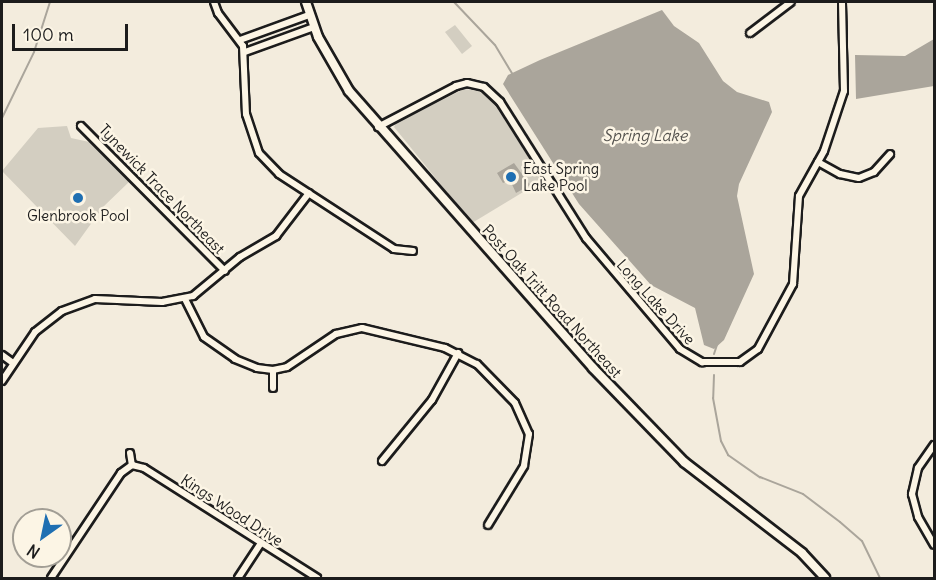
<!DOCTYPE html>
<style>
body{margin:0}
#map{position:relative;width:936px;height:580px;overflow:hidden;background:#f3ecdd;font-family:Delius,sans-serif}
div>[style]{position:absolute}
.green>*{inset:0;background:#d3cec1}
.water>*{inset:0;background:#aaa59b}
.stream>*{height:2px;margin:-1px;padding:0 1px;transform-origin:1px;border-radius:1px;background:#aaa59b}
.roads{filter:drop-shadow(2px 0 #1c1c1c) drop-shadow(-2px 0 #1c1c1c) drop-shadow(0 2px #1c1c1c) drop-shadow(0 -2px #1c1c1c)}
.minor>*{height:6px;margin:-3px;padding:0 3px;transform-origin:3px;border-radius:3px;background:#fcf5e5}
.tertiary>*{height:8px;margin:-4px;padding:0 4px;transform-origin:4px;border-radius:4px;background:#fcf5e5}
.dots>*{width:16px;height:16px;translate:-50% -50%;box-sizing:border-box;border:3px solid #fcf5e5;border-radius:50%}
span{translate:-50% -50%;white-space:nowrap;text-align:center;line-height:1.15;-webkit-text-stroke:5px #fcf5e5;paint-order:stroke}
.poi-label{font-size:15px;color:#1c1c1c}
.left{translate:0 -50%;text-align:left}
.street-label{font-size:15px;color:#1c1c1c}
.water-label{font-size:16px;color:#55534f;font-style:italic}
.frame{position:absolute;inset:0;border:3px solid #1c1c1c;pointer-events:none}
.north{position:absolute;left:12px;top:508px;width:60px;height:60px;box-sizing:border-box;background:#fcf5e5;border:2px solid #a29e95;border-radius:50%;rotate:213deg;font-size:16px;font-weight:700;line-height:24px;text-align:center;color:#1c1c1c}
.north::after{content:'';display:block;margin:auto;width:21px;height:27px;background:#1f6fb2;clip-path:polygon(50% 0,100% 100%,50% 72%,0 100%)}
.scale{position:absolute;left:12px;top:24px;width:116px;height:27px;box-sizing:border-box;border:3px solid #1c1c1c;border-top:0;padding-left:8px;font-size:18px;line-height:21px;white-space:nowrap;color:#1c1c1c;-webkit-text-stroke:4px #fcf5e5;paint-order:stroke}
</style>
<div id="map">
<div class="green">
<i style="clip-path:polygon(455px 25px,472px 46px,462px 54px,445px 32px)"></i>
<i style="clip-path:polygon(464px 89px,479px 91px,493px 102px,543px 180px,472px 223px,394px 127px,396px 123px)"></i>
<i style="clip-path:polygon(67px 126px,71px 138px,94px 143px,130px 181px,103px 207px,75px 246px,2px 171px,38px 128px)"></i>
</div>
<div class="water">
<i style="clip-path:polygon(662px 10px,674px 26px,699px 43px,723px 81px,737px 92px,769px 102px,772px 112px,739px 184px,737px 196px,754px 274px,724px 340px,714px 349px,704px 345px,695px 308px,651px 285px,579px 204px,503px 84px,508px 75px,540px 60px)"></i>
<i style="clip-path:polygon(934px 39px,934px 86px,856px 99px,855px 55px,905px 56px)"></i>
<i style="clip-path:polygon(514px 163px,530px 185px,516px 193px,510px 180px,503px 183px,497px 173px)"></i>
</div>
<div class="stream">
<i style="left:454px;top:2px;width:59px;rotate:46.4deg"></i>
<i style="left:495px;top:45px;width:33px;rotate:59deg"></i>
<i style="left:2px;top:118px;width:73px;rotate:-64.1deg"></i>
<i style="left:34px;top:52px;width:52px;rotate:-72.3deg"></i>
<i style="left:714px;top:354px;width:13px;rotate:-72deg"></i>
<i style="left:714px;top:375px;width:23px;rotate:92deg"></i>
<i style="left:713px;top:398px;width:44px;rotate:79.5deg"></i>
<i style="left:721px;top:441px;width:16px;rotate:63deg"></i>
<i style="left:728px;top:455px;width:39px;rotate:35deg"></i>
<i style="left:760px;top:477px;width:46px;rotate:21.6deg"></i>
<i style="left:803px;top:494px;width:46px;rotate:37.1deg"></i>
<i style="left:840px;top:522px;width:29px;rotate:41deg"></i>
<i style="left:862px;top:541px;width:41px;rotate:64.1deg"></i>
</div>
<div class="roads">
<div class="minor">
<i style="left:214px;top:2px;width:12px;rotate:70deg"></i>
<i style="left:218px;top:13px;width:41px;rotate:52.9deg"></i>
<i style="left:243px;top:46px;width:68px;rotate:87.5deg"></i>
<i style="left:246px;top:114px;width:41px;rotate:71.6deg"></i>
<i style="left:259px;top:153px;width:29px;rotate:46deg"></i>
<i style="left:279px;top:174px;width:137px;rotate:33.1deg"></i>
<i style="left:394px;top:249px;width:19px;rotate:6deg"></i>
<i style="left:750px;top:33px;width:51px;rotate:-37.1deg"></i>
<i style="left:240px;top:40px;width:73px;rotate:-19.9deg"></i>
<i style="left:245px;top:52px;width:73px;rotate:-19.9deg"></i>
<i style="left:81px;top:126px;width:204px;rotate:45.2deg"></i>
<i style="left:378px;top:127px;width:88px;rotate:-27.7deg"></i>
<i style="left:456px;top:86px;width:11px;rotate:-15deg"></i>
<i style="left:467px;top:83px;width:17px;rotate:13deg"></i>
<i style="left:484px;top:87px;width:22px;rotate:43deg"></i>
<i style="left:500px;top:102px;width:161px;rotate:57.7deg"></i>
<i style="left:586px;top:238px;width:145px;rotate:49.7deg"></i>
<i style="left:680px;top:349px;width:26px;rotate:31deg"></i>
<i style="left:702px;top:362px;width:38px"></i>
<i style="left:740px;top:362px;width:22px;rotate:-36deg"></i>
<i style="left:758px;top:349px;width:74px;rotate:-61.7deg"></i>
<i style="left:793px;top:284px;width:88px;rotate:-86.1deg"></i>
<i style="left:799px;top:196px;width:51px;rotate:-60.9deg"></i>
<i style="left:824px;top:151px;width:63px;rotate:-71.6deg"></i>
<i style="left:844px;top:91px;width:89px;rotate:-91.3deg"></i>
<i style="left:818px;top:162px;width:25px;rotate:29deg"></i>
<i style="left:840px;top:174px;width:19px;rotate:12deg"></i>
<i style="left:859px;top:178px;width:16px;rotate:-22deg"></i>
<i style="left:874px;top:172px;width:24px;rotate:-48deg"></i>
<i style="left:185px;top:299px;width:42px;rotate:63.4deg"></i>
<i style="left:204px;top:337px;width:38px;rotate:35deg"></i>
<i style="left:235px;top:359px;width:24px;rotate:22deg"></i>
<i style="left:257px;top:368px;width:16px;rotate:7deg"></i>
<i style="left:273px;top:370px;width:14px;rotate:-12deg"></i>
<i style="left:287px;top:367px;width:59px;rotate:-34deg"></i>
<i style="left:336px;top:334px;width:27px;rotate:-13deg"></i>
<i style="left:362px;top:328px;width:85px;rotate:13.5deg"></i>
<i style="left:445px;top:348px;width:36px;rotate:27deg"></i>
<i style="left:477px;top:364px;width:54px;rotate:45.7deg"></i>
<i style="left:515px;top:403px;width:34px;rotate:66deg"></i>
<i style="left:529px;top:434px;width:32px;rotate:99deg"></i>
<i style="left:524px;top:466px;width:69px;rotate:121.4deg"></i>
<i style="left:2px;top:355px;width:14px;rotate:36deg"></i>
<i style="left:2px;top:381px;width:59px;rotate:-56deg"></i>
<i style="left:35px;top:332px;width:34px;rotate:-38deg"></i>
<i style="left:62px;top:311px;width:35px;rotate:-20deg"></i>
<i style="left:95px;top:299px;width:67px;rotate:2.6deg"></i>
<i style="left:162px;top:302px;width:32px;rotate:-11deg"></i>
<i style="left:193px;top:296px;width:61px;rotate:-39.7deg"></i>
<i style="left:240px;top:257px;width:42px;rotate:-30.3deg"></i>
<i style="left:276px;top:236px;width:54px;rotate:-52.5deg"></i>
<i style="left:273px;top:388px;width:18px;rotate:-90deg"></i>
<i style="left:934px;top:445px;width:28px;rotate:125deg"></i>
<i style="left:918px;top:468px;width:27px;rotate:103deg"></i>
<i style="left:912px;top:494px;width:24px;rotate:75deg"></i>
<i style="left:918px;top:517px;width:32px;rotate:60deg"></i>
<i style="left:130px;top:453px;width:12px;rotate:81deg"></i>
<i style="left:382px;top:461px;width:79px;rotate:-50.7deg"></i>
<i style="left:432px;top:400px;width:54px;rotate:-61deg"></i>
<i style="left:51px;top:578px;width:126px;rotate:-56.3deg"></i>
<i style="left:121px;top:473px;width:14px;rotate:-36deg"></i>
<i style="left:132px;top:465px;width:12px;rotate:14deg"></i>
<i style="left:144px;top:468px;width:205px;rotate:32.4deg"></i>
<i style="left:238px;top:578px;width:42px;rotate:-56.7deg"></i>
</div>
<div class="tertiary">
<i style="left:306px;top:2px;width:37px;rotate:71deg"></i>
<i style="left:318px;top:37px;width:62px;rotate:60.1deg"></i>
<i style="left:349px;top:91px;width:369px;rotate:48.6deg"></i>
<i style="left:593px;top:368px;width:131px;rotate:45.9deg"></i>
<i style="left:684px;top:462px;width:149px;rotate:37.6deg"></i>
<i style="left:802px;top:553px;width:34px;rotate:47deg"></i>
</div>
</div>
<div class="dots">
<i style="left:511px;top:177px;background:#1f6fb2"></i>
<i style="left:78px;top:198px;background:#1f6fb2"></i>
</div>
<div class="poi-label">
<span class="left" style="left:523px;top:177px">East Spring<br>Lake Pool</span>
<span style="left:78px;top:216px">Glenbrook Pool</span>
</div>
<div class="street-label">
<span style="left:162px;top:189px;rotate:46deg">Tynewick Trace Northeast</span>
<span style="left:552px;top:301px;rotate:48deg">Post Oak Tritt Road Northeast</span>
<span style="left:656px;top:302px;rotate:48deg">Long Lake Drive</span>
<span style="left:232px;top:510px;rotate:33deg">Kings Wood Drive</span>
</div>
<div class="water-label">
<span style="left:645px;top:135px">Spring Lake</span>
</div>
<div class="frame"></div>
<div class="north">N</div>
<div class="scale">100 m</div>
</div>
